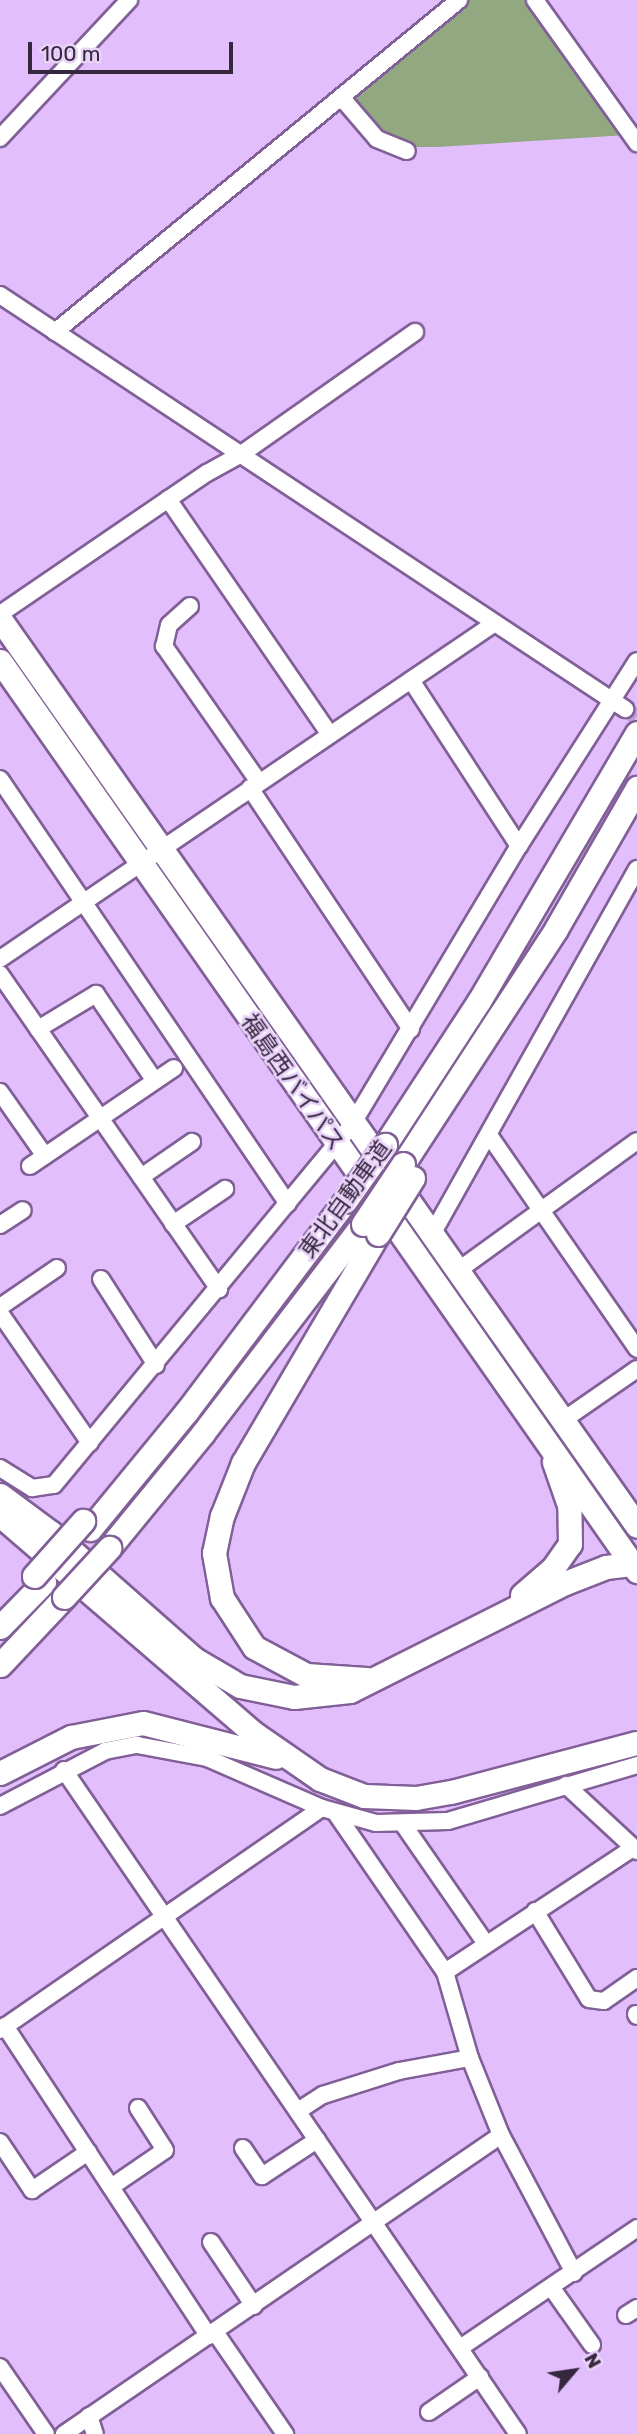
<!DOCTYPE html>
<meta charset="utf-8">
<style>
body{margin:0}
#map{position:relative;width:637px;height:2434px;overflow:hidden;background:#e2befc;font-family:Rubik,"Noto Sans JP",sans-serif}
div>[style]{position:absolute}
.green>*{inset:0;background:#92a880}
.minor-tunnel>*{height:16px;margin-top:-8px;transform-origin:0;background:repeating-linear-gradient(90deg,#bfa0d6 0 16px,transparent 0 24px)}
.roads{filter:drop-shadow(2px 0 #815f97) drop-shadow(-2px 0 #815f97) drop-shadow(0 2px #815f97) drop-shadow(0 -2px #815f97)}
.minor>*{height:16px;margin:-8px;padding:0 8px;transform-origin:8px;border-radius:8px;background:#fff}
.highway>*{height:23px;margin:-11.5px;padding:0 11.5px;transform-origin:11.5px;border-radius:11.5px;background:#fff}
.bridges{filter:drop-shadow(2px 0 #815f97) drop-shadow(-2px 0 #815f97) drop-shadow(0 2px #815f97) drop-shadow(0 -2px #815f97)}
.highway-bridge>*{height:23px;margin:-11.5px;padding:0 11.5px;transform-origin:11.5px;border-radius:11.5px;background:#fff}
span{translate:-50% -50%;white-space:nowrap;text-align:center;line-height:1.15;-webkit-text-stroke:5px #e8d2f8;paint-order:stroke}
.street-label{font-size:23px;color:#35273e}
.north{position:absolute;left:539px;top:2336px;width:70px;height:70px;-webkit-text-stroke:5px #e8d2f8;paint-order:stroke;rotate:61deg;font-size:19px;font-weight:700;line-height:28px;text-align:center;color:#35273e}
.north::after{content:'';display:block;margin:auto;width:24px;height:32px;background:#35273e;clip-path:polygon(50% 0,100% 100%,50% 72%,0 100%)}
.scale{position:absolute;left:28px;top:42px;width:205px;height:32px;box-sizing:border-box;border:4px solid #35273e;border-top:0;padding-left:9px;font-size:21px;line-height:24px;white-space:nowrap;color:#35273e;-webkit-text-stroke:5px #e8d2f8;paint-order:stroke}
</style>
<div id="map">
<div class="green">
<i style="clip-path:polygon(465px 0,526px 0,556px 33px,627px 135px,437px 147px,412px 147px,384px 137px,348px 96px)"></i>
</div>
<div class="minor-tunnel">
<i style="left:625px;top:709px;width:14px;rotate:34deg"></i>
</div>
<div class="roads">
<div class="minor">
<i style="left:535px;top:0;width:176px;rotate:54.5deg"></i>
<i style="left:341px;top:97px;width:55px;rotate:49.4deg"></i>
<i style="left:377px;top:139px;width:32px;rotate:22deg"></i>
<i style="left:0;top:138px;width:189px;rotate:-46.9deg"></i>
<i style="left:0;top:295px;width:750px;rotate:33.52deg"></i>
<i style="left:55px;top:332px;width:523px;rotate:-39.41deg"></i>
<i style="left:168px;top:499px;width:286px;rotate:55.5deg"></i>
<i style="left:190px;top:606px;width:28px;rotate:138deg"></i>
<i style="left:169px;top:625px;width:22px;rotate:103deg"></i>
<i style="left:164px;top:646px;width:166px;rotate:55.1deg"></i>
<i style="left:0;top:614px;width:250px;rotate:-34.3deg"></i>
<i style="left:207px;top:473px;width:38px;rotate:-29deg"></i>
<i style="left:240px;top:455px;width:214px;rotate:-35.1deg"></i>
<i style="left:411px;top:680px;width:198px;rotate:57deg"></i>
<i style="left:0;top:779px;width:513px;rotate:55.88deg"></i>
<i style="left:250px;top:788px;width:290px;rotate:56.3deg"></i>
<i style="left:0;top:959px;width:598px;rotate:-34.17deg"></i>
<i style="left:0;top:974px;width:384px;rotate:55.2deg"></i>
<i style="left:38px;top:1029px;width:68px;rotate:-31.1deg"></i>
<i style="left:96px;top:994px;width:105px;rotate:55.9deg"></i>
<i style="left:0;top:1092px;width:78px;rotate:54.9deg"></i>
<i style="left:489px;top:1135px;width:260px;rotate:55.3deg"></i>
<i style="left:30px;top:1166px;width:174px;rotate:-34.2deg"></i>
<i style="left:141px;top:1177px;width:62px;rotate:-34.5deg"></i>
<i style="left:173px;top:1224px;width:63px;rotate:-33.9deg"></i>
<i style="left:0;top:1225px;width:27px;rotate:-33deg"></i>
<i style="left:431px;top:1236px;width:421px;rotate:-60.7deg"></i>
<i style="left:456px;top:1272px;width:223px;rotate:-35.9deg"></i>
<i style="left:101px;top:1279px;width:102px;rotate:57.4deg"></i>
<i style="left:0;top:1307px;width:69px;rotate:-34.4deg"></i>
<i style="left:0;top:1313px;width:158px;rotate:55.3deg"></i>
<i style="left:562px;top:1421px;width:91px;rotate:-34.7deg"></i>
<i style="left:0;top:1468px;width:38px;rotate:32deg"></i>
<i style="left:32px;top:1488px;width:22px;rotate:-8deg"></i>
<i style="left:54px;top:1485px;width:470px;rotate:-50.4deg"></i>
<i style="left:353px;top:1123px;width:323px;rotate:-59.1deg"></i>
<i style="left:519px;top:846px;width:219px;rotate:-57.5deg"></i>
<i style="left:64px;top:1770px;width:804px;rotate:55.64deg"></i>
<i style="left:566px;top:1785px;width:97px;rotate:42.9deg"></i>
<i style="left:0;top:1806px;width:119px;rotate:-27.6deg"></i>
<i style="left:105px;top:1751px;width:33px;rotate:-11deg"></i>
<i style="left:137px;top:1745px;width:71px;rotate:10.5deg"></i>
<i style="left:207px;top:1758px;width:125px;rotate:23.5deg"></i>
<i style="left:322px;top:1808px;width:56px;rotate:15.5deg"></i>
<i style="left:376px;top:1823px;width:72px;rotate:-1.6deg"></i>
<i style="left:448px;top:1821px;width:197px;rotate:-16.5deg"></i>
<i style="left:335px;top:1812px;width:194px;rotate:55.5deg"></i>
<i style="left:445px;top:1972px;width:90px;rotate:73.8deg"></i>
<i style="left:470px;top:2058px;width:83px;rotate:68.1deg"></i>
<i style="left:501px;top:2135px;width:156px;rotate:62.1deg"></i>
<i style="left:403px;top:1824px;width:146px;rotate:55.3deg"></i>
<i style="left:535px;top:1911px;width:103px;rotate:58.5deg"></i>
<i style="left:589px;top:1999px;width:15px;rotate:8deg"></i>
<i style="left:604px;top:2001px;width:40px;rotate:-34.9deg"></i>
<i style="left:445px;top:1972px;width:225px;rotate:-33.4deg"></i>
<i style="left:636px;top:2014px;width:2px;rotate:63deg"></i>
<i style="left:5px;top:2026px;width:371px;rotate:56.7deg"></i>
<i style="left:0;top:2030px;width:391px;rotate:-34.6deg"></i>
<i style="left:298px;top:2111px;width:30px;rotate:-33deg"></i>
<i style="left:323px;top:2095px;width:80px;rotate:-17.5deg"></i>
<i style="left:399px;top:2071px;width:72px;rotate:-10.4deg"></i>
<i style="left:0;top:2142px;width:58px;rotate:56.3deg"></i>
<i style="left:32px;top:2190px;width:68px;rotate:-34.2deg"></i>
<i style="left:243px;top:2148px;width:34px;rotate:56deg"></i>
<i style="left:262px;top:2176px;width:66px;rotate:-33.2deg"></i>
<i style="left:111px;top:2187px;width:65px;rotate:-34.4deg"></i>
<i style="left:165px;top:2150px;width:50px;rotate:-122.7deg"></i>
<i style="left:211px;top:2242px;width:77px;rotate:56.1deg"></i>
<i style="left:551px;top:2287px;width:71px;rotate:54.7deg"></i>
<i style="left:626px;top:2315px;width:13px;rotate:-32deg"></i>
<i style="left:215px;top:2332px;width:124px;rotate:55.5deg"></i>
<i style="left:460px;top:2348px;width:214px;rotate:-34.1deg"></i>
<i style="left:0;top:2367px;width:81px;rotate:55.5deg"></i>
<i style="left:429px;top:2412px;width:62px;rotate:-34.5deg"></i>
<i style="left:89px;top:2416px;width:19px;rotate:72deg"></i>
<i style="left:64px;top:2434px;width:529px;rotate:-34.38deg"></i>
</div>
<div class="highway">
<i style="left:0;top:619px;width:1108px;rotate:54.92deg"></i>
<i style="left:0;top:661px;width:1111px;rotate:55.01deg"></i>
<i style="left:385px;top:1145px;width:172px;rotate:-56.9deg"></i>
<i style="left:479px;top:1001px;width:311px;rotate:-59.5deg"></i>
<i style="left:403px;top:1164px;width:280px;rotate:-56.9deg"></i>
<i style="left:556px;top:929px;width:163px;rotate:-60.1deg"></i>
<i style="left:0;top:1495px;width:62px;rotate:36.5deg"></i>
<i style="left:50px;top:1532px;width:192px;rotate:41.4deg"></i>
<i style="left:194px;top:1659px;width:53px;rotate:30.4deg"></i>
<i style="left:240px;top:1686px;width:55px;rotate:11.5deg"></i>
<i style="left:294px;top:1697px;width:56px;rotate:-6.1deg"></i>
<i style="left:350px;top:1691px;width:241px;rotate:-26.7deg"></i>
<i style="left:565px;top:1583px;width:44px;rotate:-21.3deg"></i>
<i style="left:606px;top:1567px;width:31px;rotate:-7deg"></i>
<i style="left:0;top:1515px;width:333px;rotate:40.7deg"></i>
<i style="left:252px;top:1732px;width:83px;rotate:34.7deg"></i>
<i style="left:320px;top:1779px;width:47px;rotate:21.1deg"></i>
<i style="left:364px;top:1796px;width:52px;rotate:2.2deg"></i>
<i style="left:416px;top:1798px;width:36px;rotate:-10deg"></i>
<i style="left:451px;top:1792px;width:192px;rotate:-14.8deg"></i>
<i style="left:90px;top:1529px;width:153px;rotate:-50.6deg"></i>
<i style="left:187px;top:1411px;width:263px;rotate:-53deg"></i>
<i style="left:109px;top:1548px;width:149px;rotate:-50.7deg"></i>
<i style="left:203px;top:1433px;width:263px;rotate:-52.6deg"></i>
<i style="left:522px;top:1595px;width:41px;rotate:-41.1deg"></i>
<i style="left:553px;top:1568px;width:29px;rotate:-55deg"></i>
<i style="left:570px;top:1544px;width:39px;rotate:-91deg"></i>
<i style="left:569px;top:1505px;width:46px;rotate:-109.2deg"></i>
<i style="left:0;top:1627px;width:63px;rotate:-45.6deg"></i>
<i style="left:0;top:1665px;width:93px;rotate:-46.7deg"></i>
<i style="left:366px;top:1679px;width:60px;rotate:-176.2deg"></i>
<i style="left:306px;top:1675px;width:59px;rotate:-151.7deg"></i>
<i style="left:254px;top:1647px;width:59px;rotate:-123.1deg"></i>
<i style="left:222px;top:1598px;width:46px;rotate:-100.1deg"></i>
<i style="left:214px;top:1553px;width:38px;rotate:-78deg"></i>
<i style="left:222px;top:1516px;width:57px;rotate:-68.4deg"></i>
<i style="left:243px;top:1463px;width:266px;rotate:-59.5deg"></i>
<i style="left:0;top:1773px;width:80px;rotate:-26.9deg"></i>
<i style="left:71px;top:1737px;width:73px;rotate:-11deg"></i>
<i style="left:143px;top:1723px;width:137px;rotate:14.3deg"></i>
</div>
</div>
<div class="bridges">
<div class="highway-bridge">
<i style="left:345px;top:1201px;width:69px;rotate:-54.5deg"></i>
<i style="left:363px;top:1224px;width:72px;rotate:-56.3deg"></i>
<i style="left:378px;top:1234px;width:66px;rotate:-58deg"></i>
<i style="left:34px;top:1576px;width:74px;rotate:-48.3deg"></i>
<i style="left:64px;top:1597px;width:67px;rotate:-47.4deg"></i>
</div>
</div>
<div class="street-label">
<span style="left:293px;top:1082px;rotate:55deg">福島西バイパス</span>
<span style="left:345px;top:1199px;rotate:-54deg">東北自動車道</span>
</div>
<div class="north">N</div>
<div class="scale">100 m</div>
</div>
